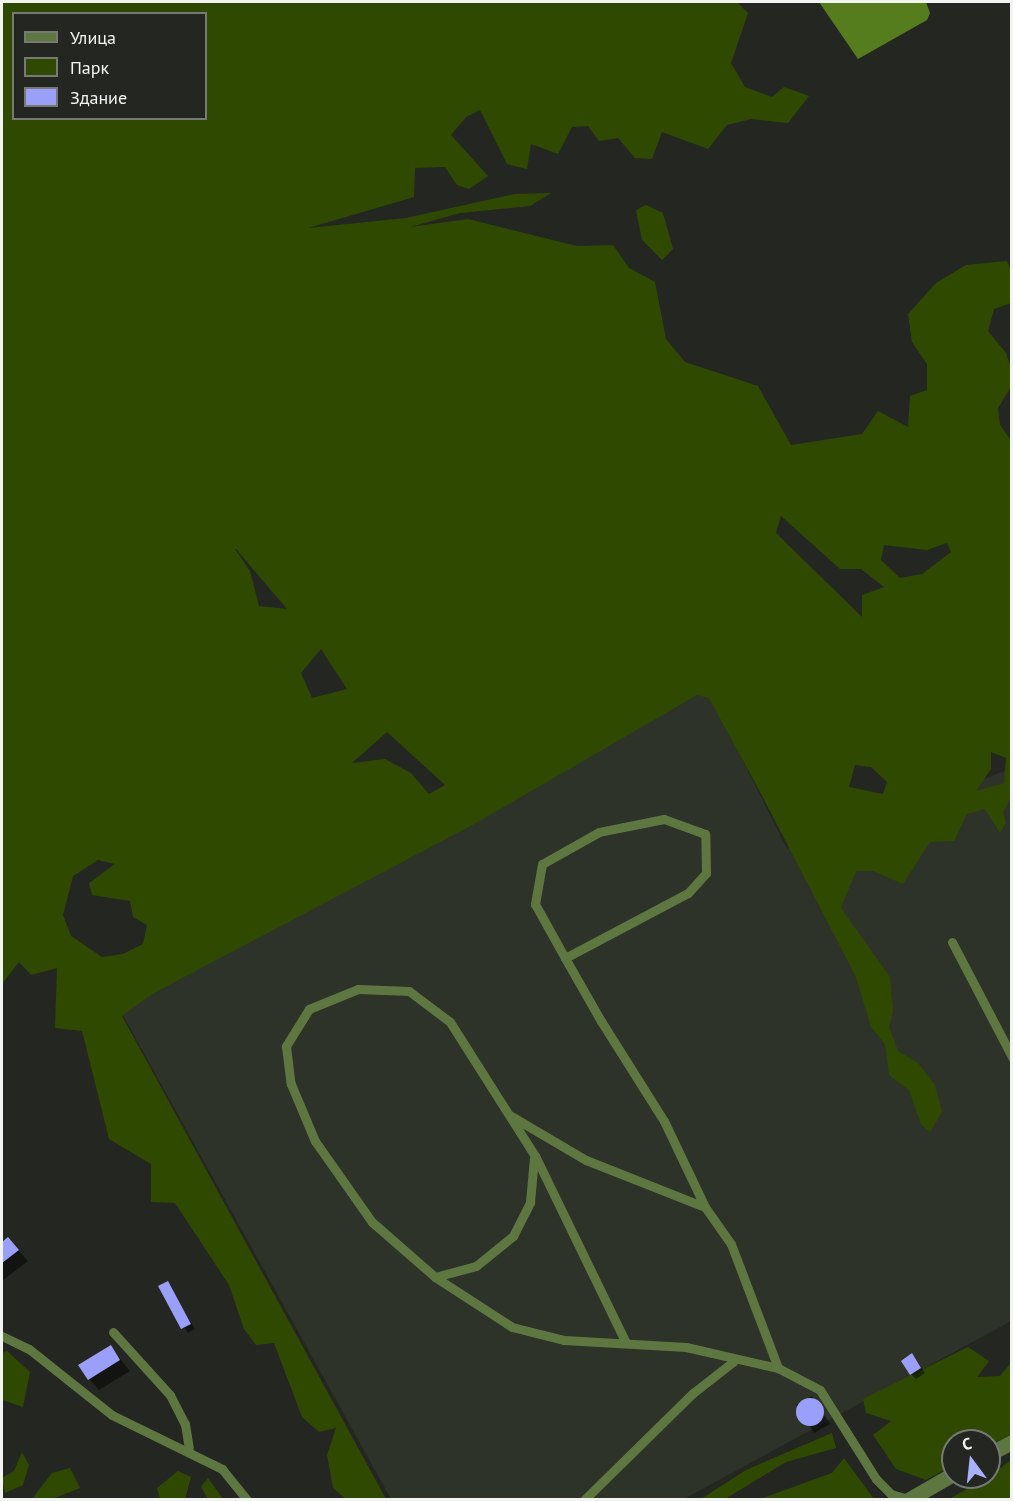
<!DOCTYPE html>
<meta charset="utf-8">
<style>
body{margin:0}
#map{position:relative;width:1013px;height:1501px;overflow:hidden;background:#242721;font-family:"PT Sans",sans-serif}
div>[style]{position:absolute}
.built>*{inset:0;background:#2d3328}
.green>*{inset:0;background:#2f4a00}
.water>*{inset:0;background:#567d1d}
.shadow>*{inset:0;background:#0007}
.building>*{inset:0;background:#9aa0fa}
.round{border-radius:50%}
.service>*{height:9px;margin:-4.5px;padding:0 4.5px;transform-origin:4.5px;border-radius:4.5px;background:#5e7740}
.minor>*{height:15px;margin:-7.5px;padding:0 7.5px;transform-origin:7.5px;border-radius:7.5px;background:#5e7740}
span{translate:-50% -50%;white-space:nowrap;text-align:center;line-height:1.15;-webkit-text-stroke:6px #242721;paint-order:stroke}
.frame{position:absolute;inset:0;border:3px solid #f2f4f1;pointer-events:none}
.legend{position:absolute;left:12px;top:12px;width:195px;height:108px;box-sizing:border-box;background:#242721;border:2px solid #767974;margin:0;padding:8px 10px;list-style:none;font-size:18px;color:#f2f4f1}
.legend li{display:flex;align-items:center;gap:12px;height:30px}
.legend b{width:30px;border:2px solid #767974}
.north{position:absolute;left:941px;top:1429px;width:60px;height:60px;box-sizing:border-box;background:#242721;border:2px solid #767974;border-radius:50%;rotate:345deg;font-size:16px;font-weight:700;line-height:24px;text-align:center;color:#f2f4f1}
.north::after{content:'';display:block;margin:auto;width:21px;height:27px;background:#a9b0fc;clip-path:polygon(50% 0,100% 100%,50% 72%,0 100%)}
</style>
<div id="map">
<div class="built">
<i style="clip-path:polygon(705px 684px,787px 849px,1011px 769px,1011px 1321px,684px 1499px,391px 1499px,120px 1010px)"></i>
</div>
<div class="green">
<i style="clip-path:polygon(evenodd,2px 2px,737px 2px,748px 13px,731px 63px,745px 87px,772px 97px,784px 87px,809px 96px,788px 123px,751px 119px,727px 125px,708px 149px,662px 132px,652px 159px,635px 158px,618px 138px,599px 141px,588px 126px,572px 127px,558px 154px,531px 144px,527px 169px,507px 164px,480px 110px,466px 117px,451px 135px,488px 176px,469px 189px,457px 185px,445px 167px,415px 168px,414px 197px,308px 228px,406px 218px,515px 194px,551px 193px,530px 206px,460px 213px,410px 227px,468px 219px,577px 246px,613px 245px,629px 268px,655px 282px,666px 339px,685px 362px,758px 386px,791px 445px,862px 434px,878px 411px,908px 427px,910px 396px,927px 390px,927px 364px,912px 342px,908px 314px,936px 283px,966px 265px,1007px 261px,1011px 271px,1011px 303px,994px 309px,988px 331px,1006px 353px,1012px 371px,1011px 387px,998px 408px,1000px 425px,1012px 442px,1012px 796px,1003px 812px,1006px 823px,1000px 833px,985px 809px,967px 814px,954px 841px,930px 842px,903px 884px,873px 871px,856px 871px,841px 908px,890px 977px,893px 1011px,889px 1027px,898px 1051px,918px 1063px,935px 1085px,942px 1112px,930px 1132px,921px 1124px,909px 1090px,889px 1075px,885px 1044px,871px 1027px,856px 977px,759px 790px,709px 698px,697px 695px,476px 823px,152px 994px,122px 1016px,386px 1499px,346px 1499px,333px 1488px,327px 1455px,336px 1428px,319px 1432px,302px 1417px,274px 1343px,256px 1345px,244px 1329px,229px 1285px,175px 1203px,151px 1202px,151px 1164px,109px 1139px,82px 1031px,55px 1028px,57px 968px,31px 975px,19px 962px,2px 984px,2px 2px,14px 14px,206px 14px,206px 118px,14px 118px,14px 14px,2px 2px,781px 516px,840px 569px,861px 569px,884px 587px,862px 595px,862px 617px,776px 533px,781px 516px,2px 2px,947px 543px,951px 552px,922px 574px,900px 578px,881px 560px,884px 545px,927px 550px,947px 543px,2px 2px,235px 549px,236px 549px,287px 609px,259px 606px,250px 571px,235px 549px,2px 2px,321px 649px,347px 689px,312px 698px,301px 673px,321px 649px,2px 2px,387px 732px,444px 784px,445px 785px,429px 794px,411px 773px,385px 759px,352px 763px,387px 732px,2px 2px,991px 752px,1006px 758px,1004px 783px,976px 791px,991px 769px,991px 752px,2px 2px,855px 765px,871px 767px,887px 782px,883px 794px,849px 787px,855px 765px,2px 2px,98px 860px,115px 864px,89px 883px,92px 895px,130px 901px,133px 917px,147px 925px,143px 944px,123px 954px,102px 957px,71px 936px,63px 915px,73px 876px,98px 860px)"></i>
<i style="clip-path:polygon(646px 205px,663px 213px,673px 249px,662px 260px,642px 240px,636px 210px)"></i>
<i style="clip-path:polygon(968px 1347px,989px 1361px,977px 1377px,1000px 1376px,1011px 1363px,1011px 1434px,989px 1446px,989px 1441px,953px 1441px,953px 1465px,926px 1480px,896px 1469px,873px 1435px,891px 1421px,866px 1413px,863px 1399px)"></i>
<i style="clip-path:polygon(7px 1351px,30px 1372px,23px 1407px,2px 1400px,2px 1353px)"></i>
<i style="clip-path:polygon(832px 1433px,836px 1448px,786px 1462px,725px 1499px,701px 1499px,746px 1470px)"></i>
<i style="clip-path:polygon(22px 1452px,29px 1465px,23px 1485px,5px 1493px,2px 1478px,14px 1471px)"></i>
<i style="clip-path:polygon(844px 1458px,874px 1499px,760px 1499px,832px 1473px)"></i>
<i style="clip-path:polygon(1011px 1460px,1011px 1499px,949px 1499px,989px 1477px)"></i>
<i style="clip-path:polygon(70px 1468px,80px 1488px,52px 1499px,32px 1499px,52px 1473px)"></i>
<i style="clip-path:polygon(178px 1471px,191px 1477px,185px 1499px,160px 1499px,157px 1488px)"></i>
<i style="clip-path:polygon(208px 1478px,223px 1499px,208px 1499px,201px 1487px)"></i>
</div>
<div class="water">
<i style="clip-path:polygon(819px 2px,926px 2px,930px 13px,927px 20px,858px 59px)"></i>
</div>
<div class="shadow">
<i style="clip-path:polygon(8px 1239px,28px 1261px,2px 1281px,2px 1244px)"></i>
<i style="clip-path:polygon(167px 1283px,195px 1329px,188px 1333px,160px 1287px)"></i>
<i style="clip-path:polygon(110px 1347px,130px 1371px,99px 1390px,89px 1379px)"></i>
<i style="clip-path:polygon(912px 1355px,925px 1373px,916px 1379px,911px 1374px)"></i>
<i style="clip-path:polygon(812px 1396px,830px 1424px,814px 1433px,796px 1405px)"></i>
</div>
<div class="building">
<i style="clip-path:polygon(8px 1237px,19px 1250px,2px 1263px,2px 1242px)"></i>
<i style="clip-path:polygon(168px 1281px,191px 1324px,181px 1329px,158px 1286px)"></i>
<i style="clip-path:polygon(111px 1345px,120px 1360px,88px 1380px,78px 1365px)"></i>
<i style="clip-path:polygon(912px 1353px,921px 1368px,910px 1375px,901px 1361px)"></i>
<i class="round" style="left:796px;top:1398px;width:28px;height:28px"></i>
</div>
<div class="service">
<i style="left:952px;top:942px;width:130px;rotate:62.4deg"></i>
<i style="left:565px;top:958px;width:139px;rotate:-27.9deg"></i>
<i style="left:688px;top:893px;width:27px;rotate:-48deg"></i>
<i style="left:706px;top:873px;width:39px;rotate:-91deg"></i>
<i style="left:705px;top:834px;width:44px;rotate:-159.9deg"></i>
<i style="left:664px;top:819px;width:66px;rotate:168.7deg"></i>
<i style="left:599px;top:832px;width:65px;rotate:150.7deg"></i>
<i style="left:542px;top:864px;width:41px;rotate:99.9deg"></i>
<i style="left:535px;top:904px;width:62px;rotate:60.9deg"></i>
<i style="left:565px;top:958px;width:73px;rotate:60.3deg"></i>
<i style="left:601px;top:1021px;width:118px;rotate:57.8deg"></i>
<i style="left:664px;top:1121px;width:95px;rotate:64.5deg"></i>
<i style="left:705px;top:1207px;width:45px;rotate:54.9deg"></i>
<i style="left:731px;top:1244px;width:133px;rotate:69.2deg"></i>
<i style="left:511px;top:1116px;width:87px;rotate:30.4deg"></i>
<i style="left:586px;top:1160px;width:128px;rotate:21.6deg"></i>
<i style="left:435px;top:1277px;width:42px;rotate:-15deg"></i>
<i style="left:476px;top:1266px;width:48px;rotate:-39deg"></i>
<i style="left:513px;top:1236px;width:38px;rotate:-63deg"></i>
<i style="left:530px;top:1202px;width:44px;rotate:-84.8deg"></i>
<i style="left:113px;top:1332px;width:85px;rotate:47.9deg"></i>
<i style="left:170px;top:1395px;width:33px;rotate:63deg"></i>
<i style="left:185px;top:1424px;width:24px;rotate:81deg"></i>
<i style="left:2px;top:1336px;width:30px;rotate:26deg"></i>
<i style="left:29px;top:1349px;width:106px;rotate:38.5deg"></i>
<i style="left:112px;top:1415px;width:123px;rotate:26.1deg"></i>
<i style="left:222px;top:1469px;width:40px;rotate:51deg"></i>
<i style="left:626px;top:1343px;width:208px;rotate:-115.9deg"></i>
<i style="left:535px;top:1156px;width:159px;rotate:-122.4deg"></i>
<i style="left:450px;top:1022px;width:51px;rotate:-142.9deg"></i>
<i style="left:409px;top:991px;width:51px;rotate:-177.8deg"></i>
<i style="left:358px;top:989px;width:53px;rotate:157.8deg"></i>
<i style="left:309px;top:1009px;width:44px;rotate:121.9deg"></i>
<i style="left:286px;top:1046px;width:38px;rotate:83deg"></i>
<i style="left:291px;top:1084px;width:62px;rotate:67.2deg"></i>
<i style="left:315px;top:1141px;width:99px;rotate:54.9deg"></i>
<i style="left:372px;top:1222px;width:84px;rotate:41.1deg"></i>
<i style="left:435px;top:1277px;width:92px;rotate:33deg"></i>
<i style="left:512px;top:1327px;width:54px;rotate:14deg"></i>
<i style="left:564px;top:1340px;width:122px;rotate:3.3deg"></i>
<i style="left:686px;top:1347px;width:94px;rotate:12.9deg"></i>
<i style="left:778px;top:1368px;width:47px;rotate:27.6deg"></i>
<i style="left:820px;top:1390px;width:105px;rotate:57.8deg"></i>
<i style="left:876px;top:1479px;width:21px;rotate:45deg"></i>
<i style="left:891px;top:1494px;width:19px;rotate:16deg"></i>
<i style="left:584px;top:1500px;width:153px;rotate:-44.5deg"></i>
<i style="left:693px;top:1393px;width:52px;rotate:-38deg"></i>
</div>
<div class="minor">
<i style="left:989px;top:1454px;width:26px;rotate:-28deg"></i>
<i style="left:908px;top:1500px;width:52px;rotate:-30deg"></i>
</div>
<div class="frame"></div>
<ul class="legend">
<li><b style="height:8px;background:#5e7740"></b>Улица</li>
<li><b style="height:16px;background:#2f4a00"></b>Парк</li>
<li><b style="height:16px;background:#9aa0fa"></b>Здание</li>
</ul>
<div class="north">С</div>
</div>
